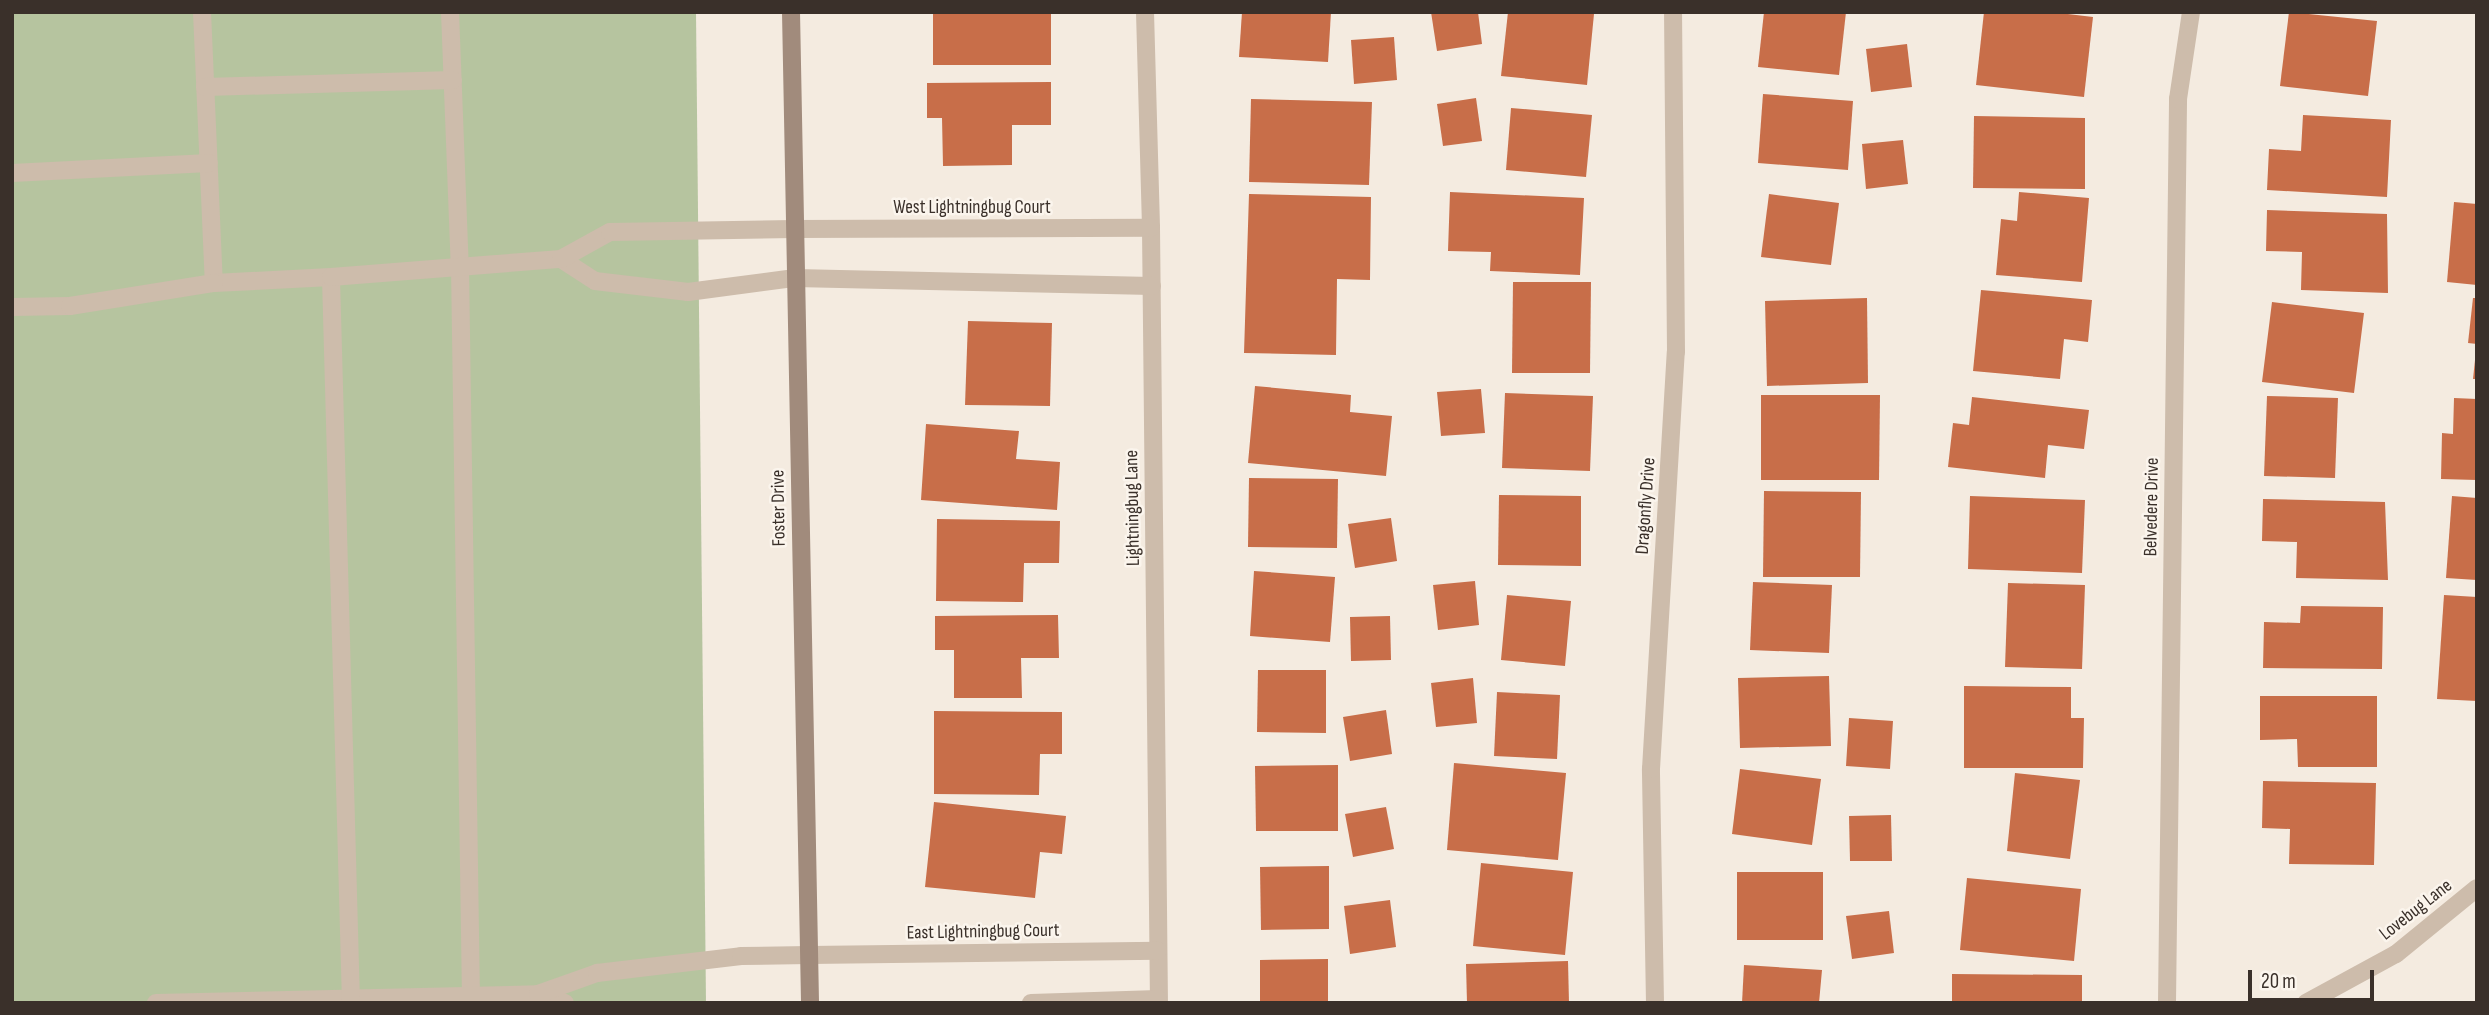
<!DOCTYPE html>
<style>
body{margin:0}
#map{position:relative;width:2489px;height:1015px;overflow:hidden;background:#f4ebe0;font-family:"Sofia Sans Condensed",sans-serif}
div>[style]{position:absolute}
.green>*{inset:0;background:#b6c49f}
.building>*{inset:0;background:#c86e49}
.lane>*{height:18px;margin:-9px;padding:0 9px;transform-origin:9px;border-radius:9px;background:#cdbcab}
.street>*{height:18px;margin:-9px;padding:0 9px;transform-origin:9px;border-radius:9px;background:#cdbcab}
.secondary>*{height:18px;margin:-9px;padding:0 9px;transform-origin:9px;border-radius:9px;background:#a18b7c}
span{translate:-50% -50%;white-space:nowrap;text-align:center;line-height:1.15;-webkit-text-stroke:5px #fbf5ed;paint-order:stroke}
.street-label{font-size:19px;color:#3a302a}
.frame{position:absolute;inset:0;border:14px solid #3a302a;pointer-events:none}
.scale{position:absolute;left:2248px;top:970px;width:126px;height:32px;box-sizing:border-box;border:4px solid #3a302a;border-top:0;padding-left:9px;font-size:21px;line-height:24px;white-space:nowrap;color:#3a302a;-webkit-text-stroke:5px #fbf5ed;paint-order:stroke}
</style>
<div id="map">
<div class="green">
<i style="clip-path:polygon(12px 12px,696px 12px,706px 1003px,12px 1003px)"></i>
</div>
<div class="building">
<i style="clip-path:polygon(933px 12px,1051px 12px,1051px 65px,933px 65px)"></i>
<i style="clip-path:polygon(1242px 12px,1331px 12px,1328px 62px,1239px 57px)"></i>
<i style="clip-path:polygon(1431px 12px,1478px 12px,1482px 44px,1437px 51px)"></i>
<i style="clip-path:polygon(1508px 12px,1594px 14px,1587px 85px,1501px 76px)"></i>
<i style="clip-path:polygon(1764px 12px,1846px 12px,1839px 75px,1758px 67px)"></i>
<i style="clip-path:polygon(1984px 12px,2051px 12px,2093px 17px,2084px 97px,1976px 85px)"></i>
<i style="clip-path:polygon(2289px 12px,2377px 21px,2368px 96px,2280px 86px)"></i>
<i style="clip-path:polygon(1394px 37px,1397px 80px,1354px 84px,1351px 40px)"></i>
<i style="clip-path:polygon(1907px 44px,1912px 87px,1871px 92px,1866px 49px)"></i>
<i style="clip-path:polygon(1051px 82px,1051px 125px,1012px 125px,1012px 165px,943px 166px,942px 118px,927px 118px,927px 83px)"></i>
<i style="clip-path:polygon(1763px 94px,1853px 101px,1848px 170px,1758px 163px)"></i>
<i style="clip-path:polygon(1476px 98px,1482px 141px,1443px 146px,1437px 104px)"></i>
<i style="clip-path:polygon(1251px 99px,1372px 102px,1369px 185px,1249px 182px)"></i>
<i style="clip-path:polygon(1511px 108px,1592px 115px,1586px 177px,1506px 170px)"></i>
<i style="clip-path:polygon(2303px 115px,2391px 120px,2387px 197px,2267px 190px,2269px 149px,2301px 151px)"></i>
<i style="clip-path:polygon(1974px 116px,2085px 118px,2085px 189px,1973px 188px)"></i>
<i style="clip-path:polygon(1903px 140px,1908px 184px,1866px 189px,1862px 144px)"></i>
<i style="clip-path:polygon(1450px 192px,1584px 198px,1580px 275px,1490px 271px,1491px 252px,1448px 251px)"></i>
<i style="clip-path:polygon(2019px 192px,2089px 198px,2082px 282px,1996px 275px,2001px 219px,2017px 221px)"></i>
<i style="clip-path:polygon(1249px 194px,1371px 197px,1370px 280px,1337px 279px,1336px 355px,1244px 353px)"></i>
<i style="clip-path:polygon(1769px 194px,1839px 203px,1831px 265px,1761px 257px)"></i>
<i style="clip-path:polygon(2454px 202px,2477px 204px,2477px 285px,2447px 282px)"></i>
<i style="clip-path:polygon(2267px 210px,2387px 214px,2388px 293px,2301px 290px,2302px 252px,2266px 251px)"></i>
<i style="clip-path:polygon(1513px 282px,1591px 282px,1590px 373px,1512px 373px)"></i>
<i style="clip-path:polygon(1981px 290px,2092px 300px,2088px 342px,2064px 339px,2060px 379px,1973px 371px)"></i>
<i style="clip-path:polygon(1867px 298px,1868px 383px,1767px 386px,1765px 301px)"></i>
<i style="clip-path:polygon(2473px 298px,2477px 298px,2477px 344px,2468px 343px)"></i>
<i style="clip-path:polygon(2272px 302px,2364px 313px,2354px 393px,2262px 382px)"></i>
<i style="clip-path:polygon(968px 321px,1052px 323px,1050px 406px,965px 405px)"></i>
<i style="clip-path:polygon(2475px 360px,2477px 360px,2477px 379px,2473px 379px)"></i>
<i style="clip-path:polygon(1255px 386px,1351px 395px,1350px 412px,1392px 416px,1386px 476px,1248px 463px)"></i>
<i style="clip-path:polygon(1481px 389px,1485px 433px,1441px 436px,1437px 392px)"></i>
<i style="clip-path:polygon(1505px 393px,1593px 396px,1590px 471px,1502px 468px)"></i>
<i style="clip-path:polygon(1761px 395px,1880px 395px,1879px 480px,1761px 480px)"></i>
<i style="clip-path:polygon(2267px 396px,2338px 398px,2335px 478px,2264px 476px)"></i>
<i style="clip-path:polygon(1972px 397px,2089px 410px,2084px 449px,2048px 445px,2045px 478px,1948px 467px,1953px 423px,1969px 425px)"></i>
<i style="clip-path:polygon(2454px 398px,2477px 399px,2477px 480px,2441px 479px,2442px 433px,2453px 434px)"></i>
<i style="clip-path:polygon(926px 424px,1019px 431px,1016px 459px,1060px 462px,1057px 510px,921px 500px)"></i>
<i style="clip-path:polygon(1249px 478px,1338px 479px,1337px 548px,1248px 547px)"></i>
<i style="clip-path:polygon(1764px 491px,1861px 492px,1860px 577px,1763px 577px)"></i>
<i style="clip-path:polygon(1499px 495px,1581px 496px,1581px 566px,1498px 565px)"></i>
<i style="clip-path:polygon(1970px 496px,2085px 500px,2082px 573px,1968px 569px)"></i>
<i style="clip-path:polygon(2452px 496px,2477px 498px,2477px 580px,2446px 578px)"></i>
<i style="clip-path:polygon(2263px 499px,2385px 502px,2388px 580px,2296px 578px,2297px 542px,2262px 541px)"></i>
<i style="clip-path:polygon(1391px 518px,1397px 561px,1355px 568px,1348px 524px)"></i>
<i style="clip-path:polygon(937px 519px,1060px 521px,1059px 563px,1024px 563px,1023px 602px,936px 601px)"></i>
<i style="clip-path:polygon(1254px 571px,1335px 577px,1330px 642px,1250px 636px)"></i>
<i style="clip-path:polygon(1475px 581px,1479px 625px,1438px 630px,1433px 585px)"></i>
<i style="clip-path:polygon(1753px 582px,1832px 585px,1829px 653px,1750px 650px)"></i>
<i style="clip-path:polygon(2008px 583px,2085px 585px,2082px 669px,2005px 667px)"></i>
<i style="clip-path:polygon(1507px 595px,1571px 601px,1565px 666px,1501px 660px)"></i>
<i style="clip-path:polygon(2444px 595px,2477px 597px,2477px 701px,2437px 699px)"></i>
<i style="clip-path:polygon(2301px 606px,2383px 607px,2382px 669px,2263px 668px,2264px 622px,2300px 623px)"></i>
<i style="clip-path:polygon(1058px 615px,1059px 658px,1021px 658px,1022px 698px,954px 698px,954px 650px,935px 650px,935px 616px)"></i>
<i style="clip-path:polygon(1390px 616px,1391px 660px,1351px 661px,1350px 617px)"></i>
<i style="clip-path:polygon(1258px 670px,1326px 670px,1326px 733px,1257px 732px)"></i>
<i style="clip-path:polygon(1829px 676px,1831px 746px,1740px 748px,1738px 678px)"></i>
<i style="clip-path:polygon(1473px 678px,1477px 723px,1436px 727px,1431px 683px)"></i>
<i style="clip-path:polygon(1964px 686px,2071px 687px,2071px 718px,2084px 718px,2083px 768px,1964px 768px)"></i>
<i style="clip-path:polygon(1497px 692px,1560px 695px,1557px 759px,1494px 756px)"></i>
<i style="clip-path:polygon(2260px 696px,2377px 696px,2377px 767px,2298px 767px,2297px 739px,2260px 740px)"></i>
<i style="clip-path:polygon(1386px 710px,1392px 754px,1350px 761px,1343px 717px)"></i>
<i style="clip-path:polygon(934px 711px,1062px 712px,1062px 754px,1040px 754px,1039px 795px,934px 794px)"></i>
<i style="clip-path:polygon(1849px 718px,1893px 721px,1890px 769px,1846px 766px)"></i>
<i style="clip-path:polygon(1454px 763px,1566px 773px,1558px 860px,1447px 850px)"></i>
<i style="clip-path:polygon(1338px 765px,1338px 831px,1256px 831px,1255px 766px)"></i>
<i style="clip-path:polygon(1740px 769px,1821px 779px,1812px 845px,1732px 834px)"></i>
<i style="clip-path:polygon(2015px 773px,2080px 780px,2070px 859px,2007px 851px)"></i>
<i style="clip-path:polygon(2263px 781px,2376px 783px,2374px 865px,2289px 864px,2290px 829px,2262px 828px)"></i>
<i style="clip-path:polygon(934px 802px,1066px 816px,1062px 854px,1040px 852px,1035px 898px,925px 887px)"></i>
<i style="clip-path:polygon(1386px 807px,1394px 849px,1353px 857px,1345px 814px)"></i>
<i style="clip-path:polygon(1891px 815px,1892px 861px,1850px 861px,1849px 816px)"></i>
<i style="clip-path:polygon(1481px 863px,1573px 872px,1565px 955px,1473px 946px)"></i>
<i style="clip-path:polygon(1329px 866px,1329px 929px,1261px 930px,1260px 867px)"></i>
<i style="clip-path:polygon(1737px 872px,1823px 872px,1823px 940px,1737px 940px)"></i>
<i style="clip-path:polygon(1967px 878px,2081px 889px,2074px 961px,1960px 950px)"></i>
<i style="clip-path:polygon(1390px 900px,1396px 947px,1350px 954px,1344px 906px)"></i>
<i style="clip-path:polygon(1889px 911px,1894px 953px,1852px 959px,1846px 916px)"></i>
<i style="clip-path:polygon(1328px 959px,1328px 1003px,1260px 1003px,1260px 960px)"></i>
<i style="clip-path:polygon(1568px 961px,1569px 1003px,1467px 1003px,1466px 964px)"></i>
<i style="clip-path:polygon(1744px 965px,1822px 970px,1819px 1003px,1742px 1003px)"></i>
<i style="clip-path:polygon(1952px 974px,2082px 975px,2082px 1003px,1952px 1003px)"></i>
</div>
<div class="lane">
<i style="left:202px;top:12px;width:271px;rotate:87.5deg"></i>
<i style="left:214px;top:283px;width:117px;rotate:-2.9deg"></i>
<i style="left:450px;top:12px;width:255px;rotate:87.8deg"></i>
<i style="left:460px;top:267px;width:729px;rotate:89.14deg"></i>
<i style="left:205px;top:87px;width:248px;rotate:-1.6deg"></i>
<i style="left:12px;top:173px;width:197px;rotate:-2.9deg"></i>
<i style="left:561px;top:259px;width:40px;rotate:32.9deg"></i>
<i style="left:595px;top:281px;width:94px;rotate:6.7deg"></i>
<i style="left:688px;top:292px;width:108px;rotate:-7.5deg"></i>
<i style="left:12px;top:307px;width:58px;rotate:-1deg"></i>
<i style="left:70px;top:306px;width:146px;rotate:-9.1deg"></i>
<i style="left:156px;top:1003px;width:382px;rotate:-1.3deg"></i>
<i style="left:351px;top:1003px;width:726px;rotate:-91.58deg"></i>
<i style="left:331px;top:277px;width:231px;rotate:-4.5deg"></i>
<i style="left:561px;top:259px;width:56px;rotate:-28.9deg"></i>
<i style="left:610px;top:232px;width:184px;rotate:-0.9deg"></i>
<i style="left:565px;top:1003px;width:28px;rotate:-162deg"></i>
<i style="left:538px;top:994px;width:63px;rotate:-19.6deg"></i>
<i style="left:597px;top:973px;width:145px;rotate:-6.7deg"></i>
<i style="left:741px;top:956px;width:68px;rotate:-0.8deg"></i>
</div>
<div class="street">
<i style="left:1145px;top:12px;width:216px;rotate:88.4deg"></i>
<i style="left:1151px;top:228px;width:775px;rotate:89.41deg"></i>
<i style="left:794px;top:229px;width:357px;rotate:-0.2deg"></i>
<i style="left:795px;top:278px;width:357px;rotate:1.3deg"></i>
<i style="left:809px;top:955px;width:349px;rotate:-0.7deg"></i>
<i style="left:1031px;top:1003px;width:127px;rotate:-1.8deg"></i>
<i style="left:1655px;top:1003px;width:234px;rotate:-91deg"></i>
<i style="left:1651px;top:769px;width:418px;rotate:-86.6deg"></i>
<i style="left:1676px;top:352px;width:340px;rotate:-90.5deg"></i>
<i style="left:2167px;top:1003px;width:904px;rotate:-89.3deg"></i>
<i style="left:2178px;top:99px;width:88px;rotate:-81.5deg"></i>
<i style="left:2306px;top:1003px;width:102px;rotate:-28.6deg"></i>
<i style="left:2396px;top:954px;width:104px;rotate:-39.2deg"></i>
</div>
<div class="secondary">
<i style="left:791px;top:12px;width:991px;rotate:88.9deg"></i>
</div>
<div class="street-label">
<span style="left:972px;top:208px">West Lightningbug Court</span>
<span style="left:1646px;top:506px;rotate:-86deg">Dragonfly Drive</span>
<span style="left:2152px;top:507px;rotate:-89deg">Belvedere Drive</span>
<span style="left:779px;top:508px;rotate:-91deg">Foster Drive</span>
<span style="left:1133px;top:508px;rotate:-91deg">Lightningbug Lane</span>
<span style="left:2416px;top:910px;rotate:-38deg">Lovebug Lane</span>
<span style="left:983px;top:932px;rotate:-1deg">East Lightningbug Court</span>
</div>
<div class="frame"></div>
<div class="scale">20 m</div>
</div>
